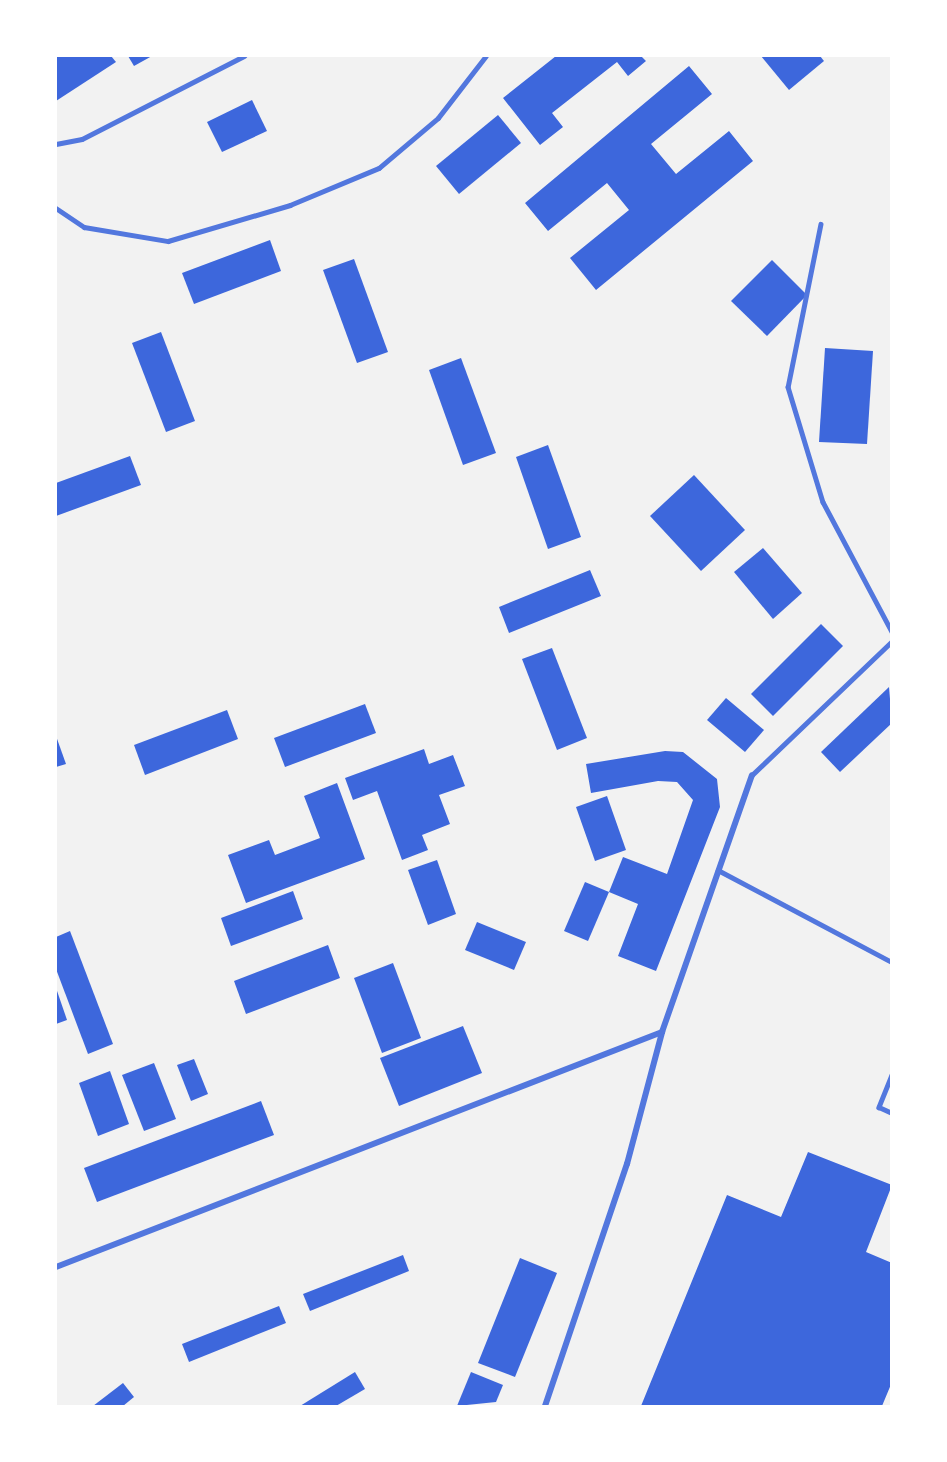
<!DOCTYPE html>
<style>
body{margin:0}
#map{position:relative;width:947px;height:1462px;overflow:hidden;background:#f2f2f2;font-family:"Asap Condensed",sans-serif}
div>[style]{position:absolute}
.building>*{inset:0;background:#3d67dc}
.service>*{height:4.5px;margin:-2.25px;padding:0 2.25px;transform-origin:2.25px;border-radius:2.25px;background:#5277de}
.minor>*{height:6px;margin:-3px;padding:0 3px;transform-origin:3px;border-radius:3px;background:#5277de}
span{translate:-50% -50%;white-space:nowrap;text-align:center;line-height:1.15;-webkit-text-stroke:4.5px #fff;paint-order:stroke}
.frame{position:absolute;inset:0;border:57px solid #fff;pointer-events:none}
</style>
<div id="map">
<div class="building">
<i style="clip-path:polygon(56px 56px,111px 56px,116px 62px,56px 101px)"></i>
<i style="clip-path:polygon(128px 56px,152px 56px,134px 66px)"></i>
<i style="clip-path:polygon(556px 56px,641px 56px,646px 61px,628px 76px,617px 62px,552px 113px,563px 127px,540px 145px,503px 98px)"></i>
<i style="clip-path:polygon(761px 56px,820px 56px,824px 61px,789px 90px)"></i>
<i style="clip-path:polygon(689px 66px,712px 94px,651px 144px,676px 174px,729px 131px,753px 161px,596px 290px,570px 258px,629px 210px,607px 183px,548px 231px,525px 203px)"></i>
<i style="clip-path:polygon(252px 100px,267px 131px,222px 152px,207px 122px)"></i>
<i style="clip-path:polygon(498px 115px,521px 143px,459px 194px,436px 166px)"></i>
<i style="clip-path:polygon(270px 240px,281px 271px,194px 304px,182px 273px)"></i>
<i style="clip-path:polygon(354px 259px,388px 352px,357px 363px,323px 270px)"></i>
<i style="clip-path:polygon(772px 260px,807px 295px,767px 336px,731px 301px)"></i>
<i style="clip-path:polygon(161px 332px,195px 421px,166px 432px,132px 343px)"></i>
<i style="clip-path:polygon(825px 348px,873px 351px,867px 444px,819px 442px)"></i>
<i style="clip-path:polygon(461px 358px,496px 453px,463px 465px,429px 370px)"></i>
<i style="clip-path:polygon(548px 445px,581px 537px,548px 549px,516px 457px)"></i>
<i style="clip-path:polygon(130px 456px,141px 485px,56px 516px,56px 483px)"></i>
<i style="clip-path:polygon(694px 475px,745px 530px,701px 571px,650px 516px)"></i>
<i style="clip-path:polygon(763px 548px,802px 593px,773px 619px,734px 572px)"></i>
<i style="clip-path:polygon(590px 570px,601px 596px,509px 633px,499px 607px)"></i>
<i style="clip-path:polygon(821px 624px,843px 646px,773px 716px,751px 694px)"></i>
<i style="clip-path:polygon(552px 648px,587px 738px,557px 750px,522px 659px)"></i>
<i style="clip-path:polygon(889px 687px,892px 723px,840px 772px,821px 752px)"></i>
<i style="clip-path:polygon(726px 698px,764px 730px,745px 752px,707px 720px)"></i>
<i style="clip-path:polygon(365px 704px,376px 733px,285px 767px,274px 738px)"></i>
<i style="clip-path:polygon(227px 710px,238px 739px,145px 775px,134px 745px)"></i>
<i style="clip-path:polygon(56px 736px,66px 764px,56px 767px)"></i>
<i style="clip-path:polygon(424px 749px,429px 764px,453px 755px,465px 786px,439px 795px,450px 824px,422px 835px,428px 850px,402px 860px,377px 791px,353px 800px,345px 778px)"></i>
<i style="clip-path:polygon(665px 751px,683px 752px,717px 779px,720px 807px,656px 971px,618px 956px,638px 904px,609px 892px,623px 857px,667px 874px,693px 800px,677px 782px,658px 781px,591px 793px,586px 764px)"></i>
<i style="clip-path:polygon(337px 783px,365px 859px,246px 903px,228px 855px,269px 840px,275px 855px,320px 838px,304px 796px)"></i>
<i style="clip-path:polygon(607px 796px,626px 850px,595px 861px,576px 807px)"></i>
<i style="clip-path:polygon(437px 860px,456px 914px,428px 925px,408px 870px)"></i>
<i style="clip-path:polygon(585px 882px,609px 892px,588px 941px,564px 931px)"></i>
<i style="clip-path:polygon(293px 891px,303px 919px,231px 946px,221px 918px)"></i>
<i style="clip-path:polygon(477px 922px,526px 942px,514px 970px,465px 950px)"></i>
<i style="clip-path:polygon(70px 931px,113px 1044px,88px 1054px,56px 969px,56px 937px)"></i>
<i style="clip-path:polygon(328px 945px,340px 978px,246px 1014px,234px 981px)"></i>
<i style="clip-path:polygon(393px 963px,421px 1038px,382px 1053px,354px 978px)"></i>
<i style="clip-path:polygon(56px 988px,67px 1020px,56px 1024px)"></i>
<i style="clip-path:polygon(463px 1026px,482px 1073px,399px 1106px,380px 1058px)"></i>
<i style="clip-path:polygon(194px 1059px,208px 1094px,191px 1101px,177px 1065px)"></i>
<i style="clip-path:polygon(154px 1063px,176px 1119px,144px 1131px,122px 1075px)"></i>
<i style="clip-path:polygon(110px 1071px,129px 1124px,98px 1136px,79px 1083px)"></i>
<i style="clip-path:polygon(261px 1101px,274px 1135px,97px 1202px,84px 1168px)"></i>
<i style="clip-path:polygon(808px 1152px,892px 1185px,866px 1252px,892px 1263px,892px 1382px,882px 1406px,641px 1406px,727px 1195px,781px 1217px)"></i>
<i style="clip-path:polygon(403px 1255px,409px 1271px,310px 1311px,303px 1294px)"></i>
<i style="clip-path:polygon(520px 1258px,557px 1273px,515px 1377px,478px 1363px)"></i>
<i style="clip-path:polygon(279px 1306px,286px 1323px,189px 1362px,182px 1344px)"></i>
<i style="clip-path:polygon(355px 1372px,365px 1389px,336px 1406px,300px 1406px)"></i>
<i style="clip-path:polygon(471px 1372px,503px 1385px,496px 1402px,457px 1406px)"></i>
<i style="clip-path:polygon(123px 1383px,134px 1397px,123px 1406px,93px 1406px)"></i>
</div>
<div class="service">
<i style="left:56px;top:144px;width:26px;rotate:-11deg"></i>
<i style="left:82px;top:139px;width:182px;rotate:-27.1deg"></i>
<i style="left:56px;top:208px;width:34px;rotate:34deg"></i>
<i style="left:84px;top:227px;width:85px;rotate:9.5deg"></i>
<i style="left:168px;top:241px;width:127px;rotate:-16.4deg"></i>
<i style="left:290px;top:205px;width:96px;rotate:-22.6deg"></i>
<i style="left:379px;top:168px;width:77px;rotate:-40.3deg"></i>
<i style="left:438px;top:118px;width:78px;rotate:-52.3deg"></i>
<i style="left:821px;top:224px;width:166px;rotate:101.4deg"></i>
<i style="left:788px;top:387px;width:120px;rotate:73.1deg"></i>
<i style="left:823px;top:502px;width:147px;rotate:62deg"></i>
<i style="left:752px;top:775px;width:194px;rotate:-43.7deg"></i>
<i style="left:718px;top:870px;width:197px;rotate:27.9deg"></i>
<i style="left:892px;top:1075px;width:35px;rotate:112deg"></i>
<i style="left:879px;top:1107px;width:14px;rotate:25deg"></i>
</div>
<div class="minor">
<i style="left:56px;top:1267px;width:650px;rotate:-21.2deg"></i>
<i style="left:545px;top:1406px;width:256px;rotate:-71.3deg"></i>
<i style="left:627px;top:1164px;width:137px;rotate:-75.1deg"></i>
<i style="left:662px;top:1032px;width:272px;rotate:-70.7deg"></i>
</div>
<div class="frame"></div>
</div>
